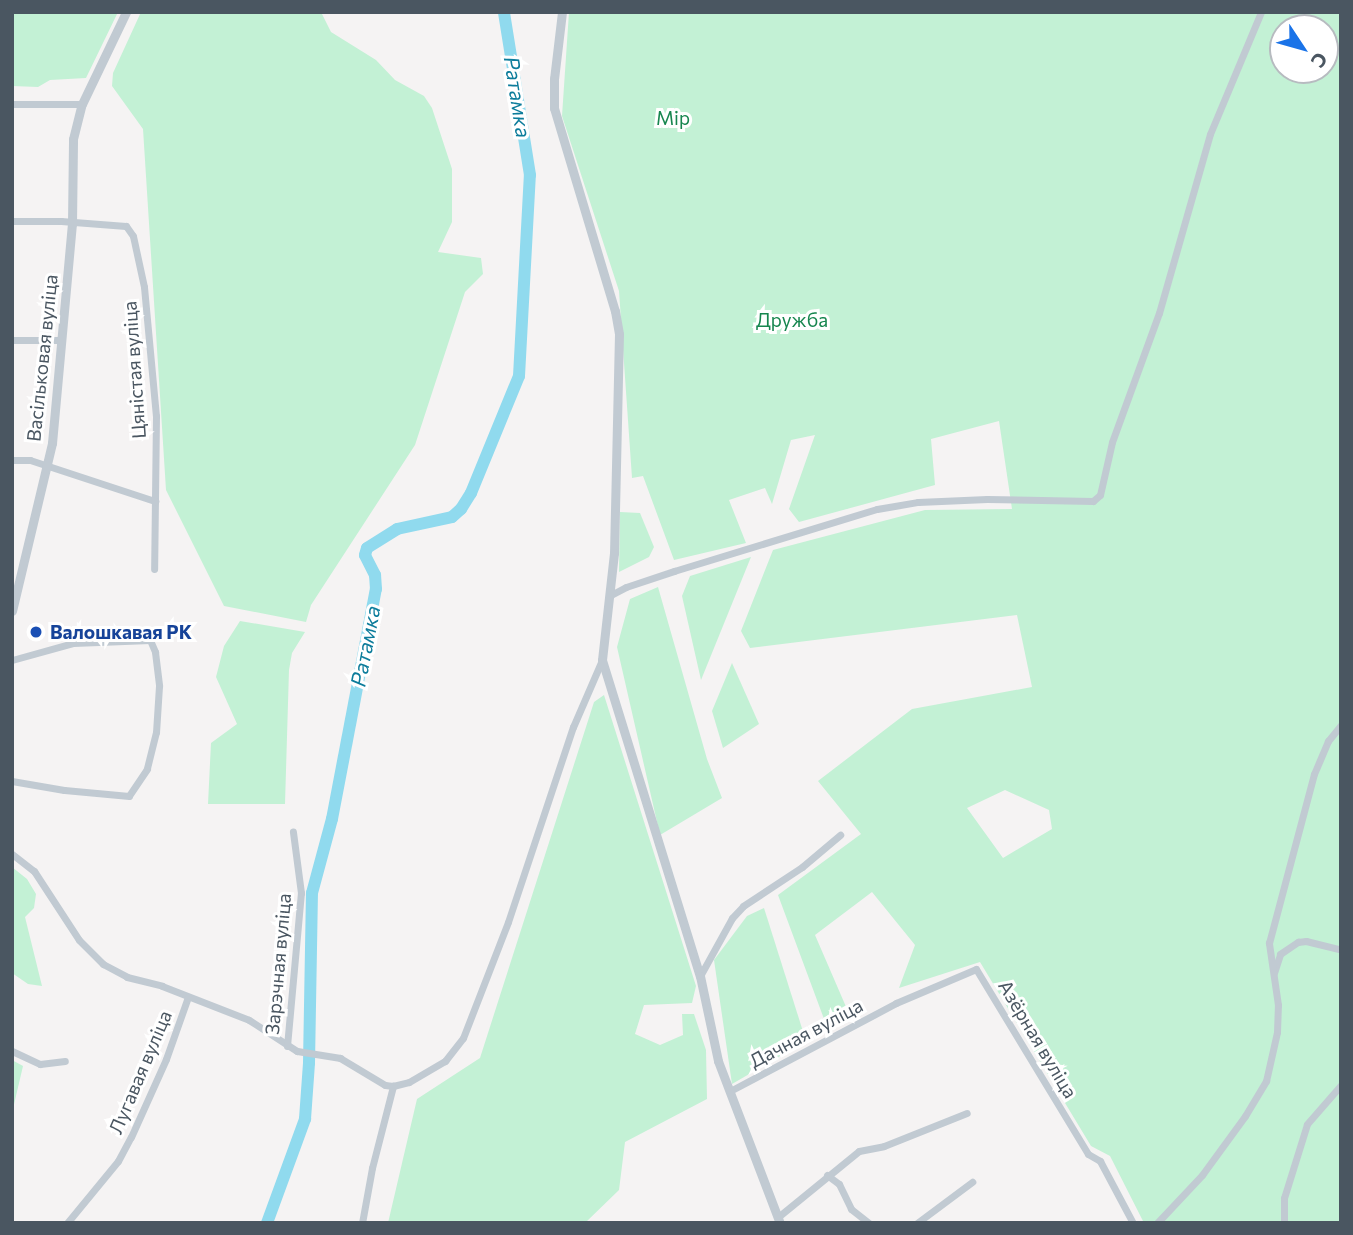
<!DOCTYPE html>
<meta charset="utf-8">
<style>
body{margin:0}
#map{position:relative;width:1353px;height:1235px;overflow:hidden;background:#f5f3f3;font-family:Commissioner,sans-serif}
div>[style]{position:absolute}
.green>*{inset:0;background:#c3f1d5}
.river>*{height:12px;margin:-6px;padding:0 6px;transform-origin:6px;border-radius:6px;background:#90daee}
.minor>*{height:7px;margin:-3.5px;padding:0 3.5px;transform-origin:3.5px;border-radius:3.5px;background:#c1cad2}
.tertiary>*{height:9px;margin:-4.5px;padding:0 4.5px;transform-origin:4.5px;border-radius:4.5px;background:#c1cad2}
.dots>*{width:19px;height:19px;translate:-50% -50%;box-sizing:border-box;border:4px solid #fff;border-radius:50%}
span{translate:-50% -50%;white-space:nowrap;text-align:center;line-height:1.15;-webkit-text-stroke:6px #fff;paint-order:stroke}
.park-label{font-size:19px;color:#17864f}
.street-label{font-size:19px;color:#4a5661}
.transit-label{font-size:19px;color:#164399;font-weight:700}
.left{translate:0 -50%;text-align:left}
.water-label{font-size:21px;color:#0c7c9b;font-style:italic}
.frame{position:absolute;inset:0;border:14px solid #4a5661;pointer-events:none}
.north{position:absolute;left:1269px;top:14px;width:70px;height:70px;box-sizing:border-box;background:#fff;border:2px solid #b7bbc0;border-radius:50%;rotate:126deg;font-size:19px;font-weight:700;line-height:28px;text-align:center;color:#4a5661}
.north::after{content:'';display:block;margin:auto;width:24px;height:32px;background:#1a73e8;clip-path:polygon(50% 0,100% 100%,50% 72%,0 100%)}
</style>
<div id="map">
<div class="green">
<i style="clip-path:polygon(12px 12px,118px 12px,86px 78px,50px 80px,38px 87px,12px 86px)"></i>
<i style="clip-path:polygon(141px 12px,321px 12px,331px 32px,376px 60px,395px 80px,424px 96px,432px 108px,452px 169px,452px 222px,438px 252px,481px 258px,483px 274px,465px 292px,415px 445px,311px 605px,306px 622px,224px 606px,166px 490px,143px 129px,112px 86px,113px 73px)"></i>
<i style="clip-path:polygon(evenodd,569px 12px,1341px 12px,1341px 1223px,1144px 1223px,1110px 1156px,1091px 1146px,980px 962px,899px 988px,915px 945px,872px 892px,815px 935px,850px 1016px,827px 1027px,778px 895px,861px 834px,818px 781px,912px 709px,1032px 687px,1017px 615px,750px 648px,741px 631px,773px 550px,925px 510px,1012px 509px,999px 421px,931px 439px,935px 485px,799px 522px,789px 509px,815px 435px,791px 440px,772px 504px,765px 488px,729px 500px,746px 543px,674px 560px,643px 476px,632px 478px,619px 291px,562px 116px,569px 12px,1283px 28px,1325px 28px,1325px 70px,1283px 70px,1283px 28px,569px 12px,1005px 790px,1049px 810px,1052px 829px,1003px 858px,967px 808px,1005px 790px)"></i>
<i style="clip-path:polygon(620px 512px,640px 513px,654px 547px,649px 557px,619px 572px)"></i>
<i style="clip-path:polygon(751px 557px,701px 680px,682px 596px,690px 576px)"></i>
<i style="clip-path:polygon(658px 587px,707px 759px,722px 798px,660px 835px,617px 647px,630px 599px)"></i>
<i style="clip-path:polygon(240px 621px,305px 632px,292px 653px,289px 670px,285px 804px,208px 804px,211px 743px,237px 724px,216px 677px,224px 646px)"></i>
<i style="clip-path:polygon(732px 663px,759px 724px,723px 748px,712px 711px)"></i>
<i style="clip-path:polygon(604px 695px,696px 986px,692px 1003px,644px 1005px,635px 1034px,660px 1045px,683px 1035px,682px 1014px,694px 1014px,706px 1050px,707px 1099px,625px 1142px,619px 1190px,585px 1223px,388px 1223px,417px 1099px,480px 1058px,594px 702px)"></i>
<i style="clip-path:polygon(12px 867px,27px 879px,36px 894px,34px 908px,25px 917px,42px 986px,28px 984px,12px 973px)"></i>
<i style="clip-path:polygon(764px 908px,806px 1041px,732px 1084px,714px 960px,747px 916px)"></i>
<i style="clip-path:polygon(12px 1060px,23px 1066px,12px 1113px)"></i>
</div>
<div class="river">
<i style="left:267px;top:1223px;width:111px;rotate:-69.9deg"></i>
<i style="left:305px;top:1119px;width:56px;rotate:-85.9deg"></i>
<i style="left:309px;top:1063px;width:170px;rotate:-89deg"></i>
<i style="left:312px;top:893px;width:77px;rotate:-74.9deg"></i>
<i style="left:332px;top:819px;width:234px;rotate:-79.2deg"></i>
<i style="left:376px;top:589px;width:14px;rotate:-94deg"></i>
<i style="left:375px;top:575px;width:22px;rotate:-117deg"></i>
<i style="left:365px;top:555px;width:7px;rotate:-74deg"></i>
<i style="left:367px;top:548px;width:36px;rotate:-32deg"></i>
<i style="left:397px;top:529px;width:56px;rotate:-12.3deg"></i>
<i style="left:452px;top:517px;width:12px;rotate:-42deg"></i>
<i style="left:461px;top:509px;width:19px;rotate:-58deg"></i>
<i style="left:471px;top:493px;width:126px;rotate:-67.7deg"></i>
<i style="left:519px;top:376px;width:201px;rotate:-86.9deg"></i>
<i style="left:530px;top:175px;width:165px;rotate:-99.1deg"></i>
</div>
<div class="minor">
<i style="left:12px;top:104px;width:70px"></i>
<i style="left:12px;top:221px;width:49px"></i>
<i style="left:61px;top:221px;width:65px;rotate:4.4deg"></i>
<i style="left:126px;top:226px;width:12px;rotate:55deg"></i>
<i style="left:133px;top:236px;width:52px;rotate:77.8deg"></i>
<i style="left:144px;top:287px;width:130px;rotate:84.7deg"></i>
<i style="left:156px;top:416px;width:153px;rotate:90.7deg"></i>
<i style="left:12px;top:340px;width:49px"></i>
<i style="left:12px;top:460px;width:18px"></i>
<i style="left:30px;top:460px;width:132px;rotate:18.2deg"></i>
<i style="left:609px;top:596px;width:19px;rotate:-28deg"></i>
<i style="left:626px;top:587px;width:51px;rotate:-18.4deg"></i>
<i style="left:674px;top:571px;width:212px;rotate:-17deg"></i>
<i style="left:877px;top:509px;width:42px;rotate:-9.7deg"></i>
<i style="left:918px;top:502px;width:69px;rotate:-2.5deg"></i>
<i style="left:987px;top:499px;width:106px;rotate:1.1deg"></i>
<i style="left:1093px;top:501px;width:9px;rotate:-41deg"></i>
<i style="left:1100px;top:495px;width:54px;rotate:-77.2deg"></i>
<i style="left:1112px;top:442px;width:137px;rotate:-70deg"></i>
<i style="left:1159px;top:313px;width:186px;rotate:-74.1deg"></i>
<i style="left:1210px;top:134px;width:132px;rotate:-67.3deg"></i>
<i style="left:12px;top:660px;width:63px;rotate:-15.6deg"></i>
<i style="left:73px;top:643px;width:77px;rotate:-2.2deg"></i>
<i style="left:150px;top:640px;width:13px;rotate:67deg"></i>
<i style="left:155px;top:652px;width:34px;rotate:83deg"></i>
<i style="left:159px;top:686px;width:46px;rotate:93.7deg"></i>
<i style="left:156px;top:732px;width:38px;rotate:104deg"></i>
<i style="left:147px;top:769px;width:32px;rotate:124deg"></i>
<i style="left:129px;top:796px;width:65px;rotate:-174.7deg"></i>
<i style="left:64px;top:790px;width:53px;rotate:-170.2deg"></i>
<i style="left:12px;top:854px;width:28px;rotate:38deg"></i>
<i style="left:34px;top:871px;width:82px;rotate:56.9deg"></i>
<i style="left:79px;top:940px;width:34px;rotate:45deg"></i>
<i style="left:103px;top:964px;width:27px;rotate:28deg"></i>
<i style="left:127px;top:977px;width:36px;rotate:14deg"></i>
<i style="left:162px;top:986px;width:93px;rotate:21.3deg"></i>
<i style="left:249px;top:1020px;width:57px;rotate:32.9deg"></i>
<i style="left:297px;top:1051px;width:44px;rotate:9.2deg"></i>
<i style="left:340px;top:1058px;width:52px;rotate:31deg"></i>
<i style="left:385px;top:1085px;width:8px;rotate:7deg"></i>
<i style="left:393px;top:1086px;width:16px;rotate:-14deg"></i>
<i style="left:409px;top:1082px;width:42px;rotate:-30.3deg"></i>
<i style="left:445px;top:1061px;width:29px;rotate:-52deg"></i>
<i style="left:463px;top:1038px;width:124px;rotate:-68.8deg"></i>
<i style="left:508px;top:922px;width:206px;rotate:-71.6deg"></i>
<i style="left:573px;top:727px;width:73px;rotate:-66.6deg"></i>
<i style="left:1274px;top:973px;width:20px;rotate:-72deg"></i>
<i style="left:1280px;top:954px;width:22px;rotate:-34deg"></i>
<i style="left:1298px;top:942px;width:8px;rotate:-7deg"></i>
<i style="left:1306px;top:941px;width:36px;rotate:14deg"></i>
<i style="left:700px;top:976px;width:66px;rotate:-61.1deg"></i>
<i style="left:732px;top:918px;width:16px;rotate:-47deg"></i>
<i style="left:743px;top:906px;width:71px;rotate:-33.5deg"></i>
<i style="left:802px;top:867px;width:50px;rotate:-40.1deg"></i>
<i style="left:287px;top:1046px;width:154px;rotate:-84.8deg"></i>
<i style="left:301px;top:893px;width:62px;rotate:-97.5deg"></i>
<i style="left:12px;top:1051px;width:31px;rotate:25deg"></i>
<i style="left:40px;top:1064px;width:25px;rotate:-7deg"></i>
<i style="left:730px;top:1091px;width:188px;rotate:-27.9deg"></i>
<i style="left:896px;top:1003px;width:87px;rotate:-23deg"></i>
<i style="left:976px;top:969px;width:216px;rotate:58.8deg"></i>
<i style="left:1088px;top:1154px;width:14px;rotate:30deg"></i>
<i style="left:1100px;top:1161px;width:70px;rotate:62deg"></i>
<i style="left:827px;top:1175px;width:15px;rotate:37deg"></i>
<i style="left:839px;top:1184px;width:28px;rotate:64deg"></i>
<i style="left:851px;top:1209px;width:23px;rotate:38deg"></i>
<i style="left:778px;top:1217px;width:104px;rotate:-39.2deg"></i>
<i style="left:859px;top:1151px;width:25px;rotate:-11deg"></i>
<i style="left:884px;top:1146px;width:89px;rotate:-21.7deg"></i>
<i style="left:67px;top:1223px;width:80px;rotate:-50.6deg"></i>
<i style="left:118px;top:1161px;width:27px;rotate:-62deg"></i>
<i style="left:131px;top:1137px;width:85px;rotate:-65.8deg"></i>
<i style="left:166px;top:1059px;width:66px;rotate:-70.5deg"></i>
<i style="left:362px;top:1223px;width:56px;rotate:-79.7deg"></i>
<i style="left:372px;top:1168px;width:85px;rotate:-75.6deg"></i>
<i style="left:917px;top:1223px;width:69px;rotate:-36.7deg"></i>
<i style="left:1157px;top:1223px;width:66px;rotate:-46.8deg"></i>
<i style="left:1202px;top:1175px;width:73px;rotate:-53.9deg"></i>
<i style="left:1245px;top:1116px;width:41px;rotate:-59deg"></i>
<i style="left:1266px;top:1081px;width:50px;rotate:-77.3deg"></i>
<i style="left:1277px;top:1032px;width:27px;rotate:-88deg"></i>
<i style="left:1278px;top:1005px;width:63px;rotate:-98.3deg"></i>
<i style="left:1269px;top:943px;width:175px;rotate:-75.1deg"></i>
<i style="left:1314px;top:774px;width:36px;rotate:-67deg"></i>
<i style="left:1328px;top:741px;width:21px;rotate:-51deg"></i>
<i style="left:1284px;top:1223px;width:25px;rotate:-90deg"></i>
<i style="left:1284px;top:1198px;width:77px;rotate:-72.7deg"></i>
<i style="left:1307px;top:1124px;width:52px;rotate:-48.9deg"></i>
</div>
<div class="tertiary">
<i style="left:562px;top:12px;width:67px;rotate:96.8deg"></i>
<i style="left:554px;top:79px;width:29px;rotate:90deg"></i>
<i style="left:554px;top:108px;width:212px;rotate:73.3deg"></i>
<i style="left:615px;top:311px;width:23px;rotate:80deg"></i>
<i style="left:619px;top:334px;width:219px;rotate:91.3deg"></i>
<i style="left:614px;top:553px;width:108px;rotate:96.4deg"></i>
<i style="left:602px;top:660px;width:331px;rotate:72.8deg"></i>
<i style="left:700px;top:976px;width:87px;rotate:78deg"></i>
<i style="left:718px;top:1061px;width:173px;rotate:69.1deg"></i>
<i style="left:12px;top:611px;width:173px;rotate:-76.6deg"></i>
<i style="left:52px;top:443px;width:220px;rotate:-84.8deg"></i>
<i style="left:72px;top:224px;width:85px;rotate:-89.3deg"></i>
<i style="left:73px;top:139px;width:36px;rotate:-76deg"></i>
<i style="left:82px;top:104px;width:102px;rotate:-64.4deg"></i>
</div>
<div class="dots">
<i style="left:36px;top:632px;background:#1a4fb4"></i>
</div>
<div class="park-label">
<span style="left:673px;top:118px">Мір</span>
<span style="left:792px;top:320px">Дружба</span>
</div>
<div class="street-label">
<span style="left:42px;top:358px;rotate:-84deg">Васільковая вуліца</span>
<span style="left:134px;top:370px;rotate:-94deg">Цяністая вуліца</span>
<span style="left:278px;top:964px;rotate:-85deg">Зарэчная вуліца</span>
<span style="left:806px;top:1033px;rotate:-28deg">Дачная вуліца</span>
<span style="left:1038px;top:1039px;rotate:59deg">Азёрная вуліца</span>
<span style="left:140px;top:1072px;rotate:-67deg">Лугавая вуліца</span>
</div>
<div class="transit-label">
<span class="left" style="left:50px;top:632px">Валошкавая РК</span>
</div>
<div class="water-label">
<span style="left:518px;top:97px;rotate:81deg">Ратамка</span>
<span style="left:365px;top:646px;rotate:-79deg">Ратамка</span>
</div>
<div class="frame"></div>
<div class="north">С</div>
</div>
